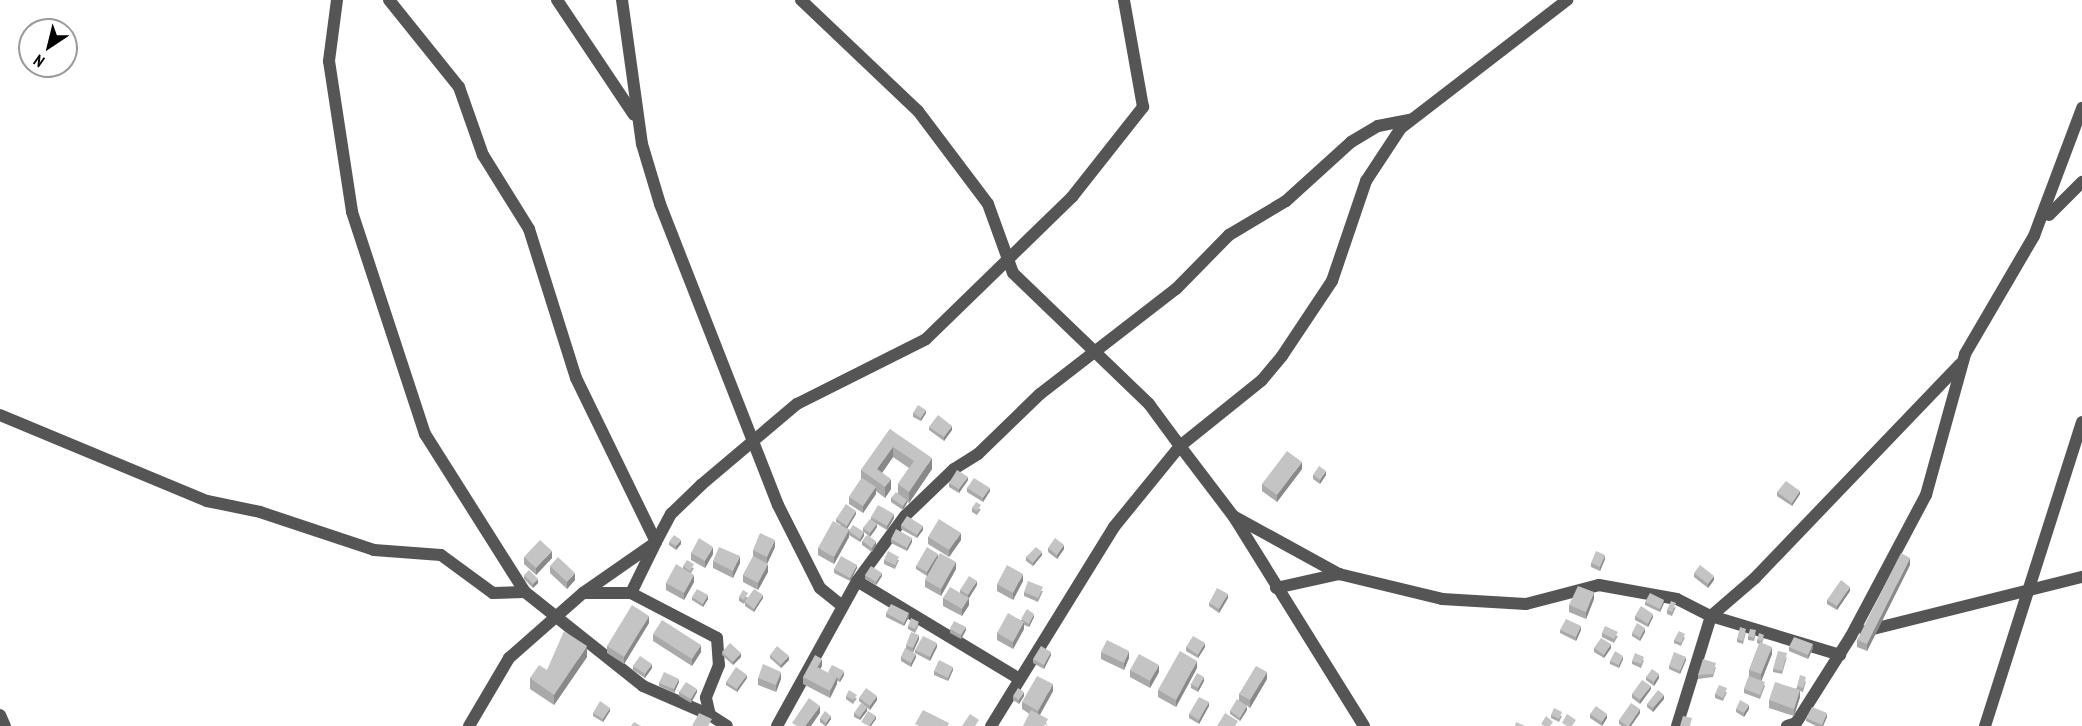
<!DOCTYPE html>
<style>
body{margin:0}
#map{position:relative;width:2082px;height:726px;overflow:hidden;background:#fff;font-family:"PT Sans Narrow",sans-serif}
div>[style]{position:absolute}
.street>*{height:12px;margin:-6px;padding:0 6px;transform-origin:6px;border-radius:6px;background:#555}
.wall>*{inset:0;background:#a9a9a9}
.shaded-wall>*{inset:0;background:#898989}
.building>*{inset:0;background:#c4c4c4}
span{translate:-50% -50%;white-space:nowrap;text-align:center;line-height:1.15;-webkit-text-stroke:6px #fff;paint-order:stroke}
.north{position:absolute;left:18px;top:18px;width:60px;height:60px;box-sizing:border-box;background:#fff;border:2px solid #999;border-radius:50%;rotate:215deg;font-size:16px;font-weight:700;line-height:24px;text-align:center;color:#000}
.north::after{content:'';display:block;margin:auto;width:21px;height:27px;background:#000;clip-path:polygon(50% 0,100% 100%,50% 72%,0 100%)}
</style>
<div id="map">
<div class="street">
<i style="left:337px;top:0;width:62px;rotate:97.5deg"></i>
<i style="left:329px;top:61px;width:153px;rotate:81.3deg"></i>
<i style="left:352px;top:212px;width:234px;rotate:71.8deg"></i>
<i style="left:425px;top:434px;width:187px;rotate:57.7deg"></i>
<i style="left:525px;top:592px;width:151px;rotate:38.5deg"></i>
<i style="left:643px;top:686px;width:73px;rotate:23.4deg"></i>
<i style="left:389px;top:0;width:112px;rotate:51.2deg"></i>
<i style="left:459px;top:87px;width:72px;rotate:70.6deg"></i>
<i style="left:483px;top:155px;width:87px;rotate:58.1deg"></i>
<i style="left:529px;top:229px;width:156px;rotate:72.5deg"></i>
<i style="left:576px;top:378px;width:182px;rotate:64deg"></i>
<i style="left:656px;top:542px;width:57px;rotate:116.1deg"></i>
<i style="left:631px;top:593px;width:97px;rotate:27.6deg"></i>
<i style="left:717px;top:638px;width:27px;rotate:86deg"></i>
<i style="left:719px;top:665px;width:35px;rotate:112deg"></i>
<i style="left:706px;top:698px;width:17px;rotate:77deg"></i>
<i style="left:710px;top:715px;width:20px;rotate:33deg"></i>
<i style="left:557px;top:0;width:138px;rotate:56.2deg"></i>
<i style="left:622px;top:0;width:145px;rotate:82.1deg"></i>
<i style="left:642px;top:144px;width:63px;rotate:73.3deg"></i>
<i style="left:660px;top:204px;width:323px;rotate:68.6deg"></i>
<i style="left:778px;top:505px;width:93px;rotate:63.2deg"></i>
<i style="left:820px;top:588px;width:28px;rotate:39deg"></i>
<i style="left:801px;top:0;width:161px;rotate:43.5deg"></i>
<i style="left:918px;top:111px;width:116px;rotate:53deg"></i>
<i style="left:988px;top:204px;width:73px;rotate:70.1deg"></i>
<i style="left:1013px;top:273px;width:189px;rotate:43.9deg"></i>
<i style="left:1149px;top:404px;width:52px;rotate:53.6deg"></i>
<i style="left:1180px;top:446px;width:104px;rotate:129.2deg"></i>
<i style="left:1114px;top:527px;width:234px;rotate:121.7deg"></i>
<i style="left:2049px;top:215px;width:47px;rotate:-45deg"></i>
<i style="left:0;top:415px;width:224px;rotate:22.6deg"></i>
<i style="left:207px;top:501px;width:54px;rotate:11.7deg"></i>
<i style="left:260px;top:512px;width:120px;rotate:18.4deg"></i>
<i style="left:374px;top:550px;width:67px;rotate:4.3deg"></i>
<i style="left:441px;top:555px;width:64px;rotate:36.2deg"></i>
<i style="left:493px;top:593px;width:32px;rotate:-2deg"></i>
<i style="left:1235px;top:517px;width:119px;rotate:28.7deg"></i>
<i style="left:857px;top:581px;width:188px;rotate:31.1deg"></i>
<i style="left:1276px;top:588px;width:65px;rotate:-12.5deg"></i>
<i style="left:1339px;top:574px;width:106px;rotate:13.6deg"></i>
<i style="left:1442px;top:599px;width:84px;rotate:3.4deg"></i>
<i style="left:1526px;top:604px;width:75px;rotate:-14.6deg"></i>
<i style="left:1599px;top:585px;width:79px;rotate:10.2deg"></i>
<i style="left:1677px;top:599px;width:38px;rotate:27deg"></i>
<i style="left:1711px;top:616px;width:135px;rotate:16.8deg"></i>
<i style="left:583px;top:593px;width:48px"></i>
<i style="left:1865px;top:631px;width:224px;rotate:-14deg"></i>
<i style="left:0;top:715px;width:12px;rotate:66deg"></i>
<i style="left:469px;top:726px;width:79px;rotate:-59.5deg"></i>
<i style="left:509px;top:658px;width:98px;rotate:-41.3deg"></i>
<i style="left:583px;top:593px;width:89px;rotate:-34.9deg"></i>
<i style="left:656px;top:542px;width:32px;rotate:-62deg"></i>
<i style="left:671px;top:514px;width:42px;rotate:-44deg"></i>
<i style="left:701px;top:485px;width:126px;rotate:-40.2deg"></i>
<i style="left:797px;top:404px;width:144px;rotate:-26.7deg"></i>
<i style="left:926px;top:339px;width:204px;rotate:-44.2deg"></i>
<i style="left:1072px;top:197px;width:115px;rotate:-51.7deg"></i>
<i style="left:1143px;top:107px;width:109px;rotate:-100.1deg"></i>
<i style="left:777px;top:726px;width:166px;rotate:-61.1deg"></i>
<i style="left:857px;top:581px;width:81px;rotate:-53.6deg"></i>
<i style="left:905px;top:516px;width:68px;rotate:-43.8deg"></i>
<i style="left:954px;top:469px;width:28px;rotate:-32deg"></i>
<i style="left:978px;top:454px;width:86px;rotate:-44.1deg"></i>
<i style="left:1040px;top:394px;width:172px;rotate:-37.7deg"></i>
<i style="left:1176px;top:289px;width:76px;rotate:-45.5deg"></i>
<i style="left:1229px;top:235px;width:66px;rotate:-30.8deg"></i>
<i style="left:1286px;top:201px;width:88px;rotate:-42.2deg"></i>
<i style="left:1351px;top:142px;width:31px;rotate:-31deg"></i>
<i style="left:1378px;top:126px;width:33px;rotate:-11deg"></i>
<i style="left:1364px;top:726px;width:246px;rotate:-121.9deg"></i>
<i style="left:1234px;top:517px;width:89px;rotate:-127.3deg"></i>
<i style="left:1180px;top:446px;width:105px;rotate:-38.8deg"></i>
<i style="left:1262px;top:380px;width:31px;rotate:-50deg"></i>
<i style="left:1282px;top:356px;width:90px;rotate:-56.3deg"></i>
<i style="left:1332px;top:281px;width:106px;rotate:-71.2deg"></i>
<i style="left:1366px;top:181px;width:64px;rotate:-56.6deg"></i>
<i style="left:1401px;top:128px;width:210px;rotate:-37.6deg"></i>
<i style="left:1677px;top:726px;width:115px;rotate:-72.8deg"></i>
<i style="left:1711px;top:616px;width:58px;rotate:-40.8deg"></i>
<i style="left:1755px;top:578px;width:296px;rotate:-46.2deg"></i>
<i style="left:1787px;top:726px;width:9px;rotate:-18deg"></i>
<i style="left:1796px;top:723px;width:103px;rotate:-57.7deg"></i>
<i style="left:1851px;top:636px;width:160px;rotate:-62deg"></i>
<i style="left:1926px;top:495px;width:146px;rotate:-74.5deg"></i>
<i style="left:1965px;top:354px;width:137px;rotate:-59.7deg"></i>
<i style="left:2034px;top:236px;width:137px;rotate:-69.4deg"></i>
<i style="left:1985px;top:726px;width:319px;rotate:-72.3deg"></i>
</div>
<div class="wall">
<i style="clip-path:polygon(913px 413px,926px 413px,921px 421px,913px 417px)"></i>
<i style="clip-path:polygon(929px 427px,952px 430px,944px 441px,929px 430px)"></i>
<i style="clip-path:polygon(890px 429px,932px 469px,909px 503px,907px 502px,907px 503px,903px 510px,891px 502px,891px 498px,898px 493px,898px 484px,909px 468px,893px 457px,882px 473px,891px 489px,885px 498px,876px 491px,876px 494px,863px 513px,849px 504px,849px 497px,861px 479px,861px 470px)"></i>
<i style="clip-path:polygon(1302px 469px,1277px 502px,1262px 491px,1262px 484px)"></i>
<i style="clip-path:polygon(1313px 475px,1326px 475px,1320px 484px,1313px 479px)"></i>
<i style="clip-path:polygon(968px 480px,959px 493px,949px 487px,949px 483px)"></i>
<i style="clip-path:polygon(967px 488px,990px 491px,983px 502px,967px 492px)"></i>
<i style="clip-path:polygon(1777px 492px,1800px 494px,1792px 506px,1777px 496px)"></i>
<i style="clip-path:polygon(972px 508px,981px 509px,977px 515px,972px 512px)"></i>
<i style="clip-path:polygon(856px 514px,847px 529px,863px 532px,863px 528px,871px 519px,871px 517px,894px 518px,887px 530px,877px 524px,877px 527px,870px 537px,864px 532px,864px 536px,860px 542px,849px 535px,849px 537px,834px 564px,818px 555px,818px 548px,841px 525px,836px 522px,836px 519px)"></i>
<i style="clip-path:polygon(901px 525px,923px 530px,917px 538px,901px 529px)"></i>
<i style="clip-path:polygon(928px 537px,961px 540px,949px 557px,928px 544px)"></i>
<i style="clip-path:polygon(891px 539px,912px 542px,907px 551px,891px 543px)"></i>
<i style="clip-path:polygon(862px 541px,876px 545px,872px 552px,862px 545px)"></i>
<i style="clip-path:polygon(669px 542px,681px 544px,676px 550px,669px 545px)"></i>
<i style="clip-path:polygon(775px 547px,767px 564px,768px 572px,758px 590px,743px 582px,743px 575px,753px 557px,753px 550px)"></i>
<i style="clip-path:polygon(1048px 548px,1064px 549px,1057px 559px,1048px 552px)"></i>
<i style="clip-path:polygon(691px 553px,713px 554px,705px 568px,691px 560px)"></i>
<i style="clip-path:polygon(1042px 555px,1033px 566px,1026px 561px,1026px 557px)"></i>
<i style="clip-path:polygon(938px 556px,956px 569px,941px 596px,925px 587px,925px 580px,927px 576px,916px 569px,916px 566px)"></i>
<i style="clip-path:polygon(524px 557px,552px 558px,536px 575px,524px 564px)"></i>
<i style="clip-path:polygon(1605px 559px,1600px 571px,1591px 567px,1591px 563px)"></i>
<i style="clip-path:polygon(884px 560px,899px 560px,895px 569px,884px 564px)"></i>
<i style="clip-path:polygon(713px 561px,740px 563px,733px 578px,713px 568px)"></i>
<i style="clip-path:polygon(1910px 565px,1867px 651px,1857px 647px,1857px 640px)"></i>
<i style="clip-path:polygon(550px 566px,575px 580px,567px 589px,550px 573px)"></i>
<i style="clip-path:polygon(683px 566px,694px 568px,691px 573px,694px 582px,684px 600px,666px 590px,666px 583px,683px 568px)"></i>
<i style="clip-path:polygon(857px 568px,850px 581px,834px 573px,834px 569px)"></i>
<i style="clip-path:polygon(1694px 573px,1714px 580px,1708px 588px,1694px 577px)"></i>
<i style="clip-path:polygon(524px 575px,538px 583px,533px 588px,524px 579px)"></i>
<i style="clip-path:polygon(865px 575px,882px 576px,876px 585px,865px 579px)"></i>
<i style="clip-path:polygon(1023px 581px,1013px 600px,997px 591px,997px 584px)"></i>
<i style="clip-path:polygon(977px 585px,969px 598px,969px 605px,962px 616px,943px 606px,943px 598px,960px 593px,960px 590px)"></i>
<i style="clip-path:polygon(1043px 591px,1038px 602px,1024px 596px,1024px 592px)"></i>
<i style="clip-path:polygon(1850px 591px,1837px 610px,1827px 604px,1827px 600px)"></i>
<i style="clip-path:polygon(692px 597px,708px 599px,703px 607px,692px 600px)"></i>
<i style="clip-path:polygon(739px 597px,748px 597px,744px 604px,739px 601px)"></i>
<i style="clip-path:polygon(763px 598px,754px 612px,745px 606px,745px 602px)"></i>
<i style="clip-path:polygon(1228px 598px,1219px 613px,1209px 606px,1209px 603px)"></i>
<i style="clip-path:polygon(1594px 599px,1586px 619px,1569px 612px,1569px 605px)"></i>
<i style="clip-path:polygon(1645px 602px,1664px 603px,1660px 612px,1645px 605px)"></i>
<i style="clip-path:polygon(1676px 607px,1672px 616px,1667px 614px,1667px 610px)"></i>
<i style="clip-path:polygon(886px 613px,909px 617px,904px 626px,886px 617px)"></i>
<i style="clip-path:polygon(1635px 616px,1653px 617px,1648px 627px,1635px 620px)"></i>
<i style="clip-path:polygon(1034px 617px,1029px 627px,1024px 625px,1024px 629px,1013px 649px,997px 640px,997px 633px,1021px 620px)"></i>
<i style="clip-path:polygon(649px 623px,624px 664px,607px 653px,607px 646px)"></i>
<i style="clip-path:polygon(919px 625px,915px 633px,908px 629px,908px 626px)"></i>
<i style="clip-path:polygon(950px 629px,966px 630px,961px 639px,950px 633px)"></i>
<i style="clip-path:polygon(1560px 630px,1581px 630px,1576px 641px,1560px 633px)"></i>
<i style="clip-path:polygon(1645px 632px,1640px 641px,1632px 636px,1632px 633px)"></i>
<i style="clip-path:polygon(1746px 632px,1743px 644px,1737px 642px,1737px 639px)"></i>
<i style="clip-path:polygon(1602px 633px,1618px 636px,1614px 643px,1602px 637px)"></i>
<i style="clip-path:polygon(653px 634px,701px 652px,692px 666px,653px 641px)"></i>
<i style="clip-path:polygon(1756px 634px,1754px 641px,1748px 640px,1748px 636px)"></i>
<i style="clip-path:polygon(1685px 637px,1681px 646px,1674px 643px,1674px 640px)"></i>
<i style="clip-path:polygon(1764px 638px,1762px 643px,1772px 654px,1761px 681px,1765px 686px,1760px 699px,1744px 693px,1744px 689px,1749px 676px,1749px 670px,1759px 644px,1757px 643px,1757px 640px)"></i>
<i style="clip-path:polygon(919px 639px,913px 652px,916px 657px,911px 667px,901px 661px,901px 657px,906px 648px,906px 645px)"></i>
<i style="clip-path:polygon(937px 647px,930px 661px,915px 653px,915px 650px)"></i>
<i style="clip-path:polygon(1186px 647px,1205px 647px,1198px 658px,1186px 651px)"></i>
<i style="clip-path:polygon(1789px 647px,1813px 648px,1808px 659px,1789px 651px)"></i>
<i style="clip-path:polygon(1594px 648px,1611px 648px,1604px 658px,1594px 652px)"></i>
<i style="clip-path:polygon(722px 652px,741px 657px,733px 665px,722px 655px)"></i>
<i style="clip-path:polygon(1101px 652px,1129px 658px,1124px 670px,1101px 659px)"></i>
<i style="clip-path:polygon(770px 655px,789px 660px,781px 668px,770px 658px)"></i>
<i style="clip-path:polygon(1051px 655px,1044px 669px,1033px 663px,1033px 659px)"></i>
<i style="clip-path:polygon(587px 657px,554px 705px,530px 689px,530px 678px,547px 670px)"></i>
<i style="clip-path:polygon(1787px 657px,1782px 674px,1773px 672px,1773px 669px)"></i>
<i style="clip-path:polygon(1623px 659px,1619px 668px,1610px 664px,1610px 661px)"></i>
<i style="clip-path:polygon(1644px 660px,1641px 668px,1632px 664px,1632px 661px)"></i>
<i style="clip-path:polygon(1686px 660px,1680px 674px,1669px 669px,1669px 666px)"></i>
<i style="clip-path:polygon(633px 666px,652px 668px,645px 678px,633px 670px)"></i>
<i style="clip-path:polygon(822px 666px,820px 669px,828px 673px,844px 675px,840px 682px,837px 681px,837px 684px,830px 698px,803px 684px,803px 677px)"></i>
<i style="clip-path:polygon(1716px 667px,1713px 677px,1698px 679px,1698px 675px)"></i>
<i style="clip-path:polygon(1197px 668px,1176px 707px,1158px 697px,1158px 690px)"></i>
<i style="clip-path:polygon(953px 670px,948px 681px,934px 675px,934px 671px)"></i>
<i style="clip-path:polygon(1130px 670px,1159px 672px,1150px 688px,1130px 677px)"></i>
<i style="clip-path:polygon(1646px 677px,1659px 678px,1654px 686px,1646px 680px)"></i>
<i style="clip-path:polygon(747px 678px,737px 692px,726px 685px,726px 682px)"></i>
<i style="clip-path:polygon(758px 678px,781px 679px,776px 692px,758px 685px)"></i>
<i style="clip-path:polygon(1267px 679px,1250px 708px,1246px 705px,1247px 710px,1240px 721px,1230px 714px,1230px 711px,1239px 701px,1239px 694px)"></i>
<i style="clip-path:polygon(1204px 681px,1198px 692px,1191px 688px,1191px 684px)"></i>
<i style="clip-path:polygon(1806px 681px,1803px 692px,1800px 691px,1800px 697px,1794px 716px,1769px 708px,1769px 700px,1797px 688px,1797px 686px)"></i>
<i style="clip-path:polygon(679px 682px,674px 693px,659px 686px,659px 683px)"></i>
<i style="clip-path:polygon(1651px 689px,1640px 704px,1632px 698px,1632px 694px)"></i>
<i style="clip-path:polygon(1053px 691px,1040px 715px,1048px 726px,1022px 709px,1022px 702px)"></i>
<i style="clip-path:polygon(679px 692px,697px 692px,691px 703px,679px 696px)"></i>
<i style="clip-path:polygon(1727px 692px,1723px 701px,1715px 698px,1715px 694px)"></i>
<i style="clip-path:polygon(846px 696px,857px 698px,853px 704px,846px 699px)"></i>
<i style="clip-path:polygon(1013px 696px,1024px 696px,1019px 704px,1013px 700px)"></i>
<i style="clip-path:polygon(859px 698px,877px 700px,870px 710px,859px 701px)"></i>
<i style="clip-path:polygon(1664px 699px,1653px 712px,1647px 707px,1647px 704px)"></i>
<i style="clip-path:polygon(1209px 706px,1199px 724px,1189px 718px,1189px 714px)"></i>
<i style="clip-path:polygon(1736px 709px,1749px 709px,1744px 717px,1736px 712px)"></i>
<i style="clip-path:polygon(610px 711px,603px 722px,593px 716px,593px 713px)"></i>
<i style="clip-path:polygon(867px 711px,860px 720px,854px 717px,854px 713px)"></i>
<i style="clip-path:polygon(1640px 713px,1631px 726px,1622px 726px,1619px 724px,1619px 720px)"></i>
<i style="clip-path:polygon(1590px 714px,1607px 718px,1602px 726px,1590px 718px)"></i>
<i style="clip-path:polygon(1551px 715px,1562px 716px,1559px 722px,1551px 718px)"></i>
<i style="clip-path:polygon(1827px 717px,1823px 726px,1816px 726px,1806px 721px,1806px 718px)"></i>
<i style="clip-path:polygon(820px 718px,831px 719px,826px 726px,825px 726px,820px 722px)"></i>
</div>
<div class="shaded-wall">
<i style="clip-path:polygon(926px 410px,926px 413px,921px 421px,921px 418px)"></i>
<i style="clip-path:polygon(952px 426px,952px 430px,944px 441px,944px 437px)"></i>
<i style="clip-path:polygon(893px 447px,893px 457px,877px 480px,877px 469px)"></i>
<i style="clip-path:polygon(932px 458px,932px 469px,909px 503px,909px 492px)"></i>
<i style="clip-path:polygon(1302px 462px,1302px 469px,1277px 502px,1277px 495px)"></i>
<i style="clip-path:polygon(1326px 471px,1326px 475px,1320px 484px,1320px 480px)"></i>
<i style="clip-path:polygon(968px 477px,968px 480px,959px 493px,959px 489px)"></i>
<i style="clip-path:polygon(891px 479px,891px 489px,885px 498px,885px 487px)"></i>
<i style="clip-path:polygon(876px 487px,876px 494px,863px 513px,863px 506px)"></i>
<i style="clip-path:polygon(990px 488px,990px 491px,983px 502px,983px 498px)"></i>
<i style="clip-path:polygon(1800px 491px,1800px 494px,1792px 506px,1792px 503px)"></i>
<i style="clip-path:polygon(907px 500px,907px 503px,903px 510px,903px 506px)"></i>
<i style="clip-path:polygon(856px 511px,856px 514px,847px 529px,847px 526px)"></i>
<i style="clip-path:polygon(894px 514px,894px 518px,887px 530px,887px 526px)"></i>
<i style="clip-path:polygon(877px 524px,877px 527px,870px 537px,870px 533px)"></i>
<i style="clip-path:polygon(923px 526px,923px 530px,917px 538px,917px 535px)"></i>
<i style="clip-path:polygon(849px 530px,849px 537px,834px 564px,834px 557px)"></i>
<i style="clip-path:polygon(864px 532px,864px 536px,860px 542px,860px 539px)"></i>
<i style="clip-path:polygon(961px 533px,961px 540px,949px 557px,949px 550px)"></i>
<i style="clip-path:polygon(912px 538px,912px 542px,907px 551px,907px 548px)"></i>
<i style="clip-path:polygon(681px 540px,681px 544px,676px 550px,676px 546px)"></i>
<i style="clip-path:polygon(775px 540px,775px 547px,767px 564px,767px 557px)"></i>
<i style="clip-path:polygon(876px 541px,876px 545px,872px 552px,872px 548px)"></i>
<i style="clip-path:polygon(1064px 545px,1064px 549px,1057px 559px,1057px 555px)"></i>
<i style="clip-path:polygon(713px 547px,713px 554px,705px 568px,705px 561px)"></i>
<i style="clip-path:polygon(552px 551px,552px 558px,536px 575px,536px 568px)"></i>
<i style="clip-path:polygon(1042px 552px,1042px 555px,1033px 566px,1033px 563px)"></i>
<i style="clip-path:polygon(938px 554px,938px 558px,927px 576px,927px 572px)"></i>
<i style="clip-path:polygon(1605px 555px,1605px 559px,1600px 571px,1600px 567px)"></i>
<i style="clip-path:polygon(740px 556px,740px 563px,733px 578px,733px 571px)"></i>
<i style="clip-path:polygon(1910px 558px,1910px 565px,1867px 651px,1867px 644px)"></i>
<i style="clip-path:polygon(956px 562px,956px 569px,941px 596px,941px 589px)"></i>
<i style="clip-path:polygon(768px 564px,768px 572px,758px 590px,758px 583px)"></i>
<i style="clip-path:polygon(857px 565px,857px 568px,850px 581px,850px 578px)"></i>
<i style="clip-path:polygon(575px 573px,575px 580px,567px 589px,567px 582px)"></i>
<i style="clip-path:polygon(882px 573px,882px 576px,876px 585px,876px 582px)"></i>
<i style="clip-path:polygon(1023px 574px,1023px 581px,1013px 600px,1013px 593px)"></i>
<i style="clip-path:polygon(694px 575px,694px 582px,684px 600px,684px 593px)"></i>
<i style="clip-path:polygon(1714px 576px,1714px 580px,1708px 588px,1708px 584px)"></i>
<i style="clip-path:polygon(538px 579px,538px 583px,533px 588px,533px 584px)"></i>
<i style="clip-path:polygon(977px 581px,977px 585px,969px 598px,969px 605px,962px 616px,962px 609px,968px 598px,968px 595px)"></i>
<i style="clip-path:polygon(1850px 587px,1850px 591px,1837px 610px,1837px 606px)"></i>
<i style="clip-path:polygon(1594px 592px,1594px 599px,1586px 619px,1586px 612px)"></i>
<i style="clip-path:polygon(1228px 594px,1228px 598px,1219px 613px,1219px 609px)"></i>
<i style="clip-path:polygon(708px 595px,708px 599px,703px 607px,703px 604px)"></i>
<i style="clip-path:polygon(763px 595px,763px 598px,754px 612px,754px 609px)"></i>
<i style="clip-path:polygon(1664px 600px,1664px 603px,1660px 612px,1660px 609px)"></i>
<i style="clip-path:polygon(909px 613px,909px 617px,904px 626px,904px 623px)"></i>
<i style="clip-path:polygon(1034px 614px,1034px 617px,1029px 627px,1029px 624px)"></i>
<i style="clip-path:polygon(1653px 614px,1653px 617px,1648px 627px,1648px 624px)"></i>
<i style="clip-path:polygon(649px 616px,649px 623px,624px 664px,624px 657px)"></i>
<i style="clip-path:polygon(1024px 622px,1024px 629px,1013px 649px,1013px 642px)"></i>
<i style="clip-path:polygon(1581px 626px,1581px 630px,1576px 641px,1576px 637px)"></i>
<i style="clip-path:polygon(966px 627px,966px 630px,961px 639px,961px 635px)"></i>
<i style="clip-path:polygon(1645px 628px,1645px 632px,1640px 641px,1640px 638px)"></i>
<i style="clip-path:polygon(919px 635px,919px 639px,913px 652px,913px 648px)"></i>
<i style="clip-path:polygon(937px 643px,937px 647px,930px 661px,930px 657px)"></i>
<i style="clip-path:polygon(1205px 643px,1205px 647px,1198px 658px,1198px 655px)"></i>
<i style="clip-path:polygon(1611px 644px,1611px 648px,1604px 658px,1604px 655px)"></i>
<i style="clip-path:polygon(1813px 644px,1813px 648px,1808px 659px,1808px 655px)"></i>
<i style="clip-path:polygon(701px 645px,701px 652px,692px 666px,692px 659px)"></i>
<i style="clip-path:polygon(587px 646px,587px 657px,554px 705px,554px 695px)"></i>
<i style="clip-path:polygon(1772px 647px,1772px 654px,1761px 682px,1761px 674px)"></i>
<i style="clip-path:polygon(1129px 651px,1129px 658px,1124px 670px,1124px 663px)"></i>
<i style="clip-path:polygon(1051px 652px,1051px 655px,1044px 669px,1044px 665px)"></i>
<i style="clip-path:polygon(741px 653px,741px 657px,733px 665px,733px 662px)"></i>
<i style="clip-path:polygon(916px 654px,916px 657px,911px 667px,911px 663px)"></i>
<i style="clip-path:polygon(789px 656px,789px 660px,781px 668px,781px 665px)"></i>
<i style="clip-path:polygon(1623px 656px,1623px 659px,1619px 668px,1619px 665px)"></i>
<i style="clip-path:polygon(1686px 657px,1686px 660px,1680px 674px,1680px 671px)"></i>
<i style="clip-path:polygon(822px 659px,822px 666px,817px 674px,817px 667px)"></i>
<i style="clip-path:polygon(1197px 661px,1197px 668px,1176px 707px,1176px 700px)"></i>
<i style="clip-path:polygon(652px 664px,652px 668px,645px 678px,645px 674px)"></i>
<i style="clip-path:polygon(1159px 665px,1159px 672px,1150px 688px,1150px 681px)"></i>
<i style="clip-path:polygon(953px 667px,953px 670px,948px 681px,948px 678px)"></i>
<i style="clip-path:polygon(844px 671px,844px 675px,840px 682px,840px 679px)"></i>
<i style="clip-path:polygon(781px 672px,781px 679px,776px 692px,776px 685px)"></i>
<i style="clip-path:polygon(1267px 672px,1267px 679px,1250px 708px,1250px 700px)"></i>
<i style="clip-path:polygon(1659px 674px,1659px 678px,1654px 686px,1654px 682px)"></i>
<i style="clip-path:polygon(747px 675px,747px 678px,737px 692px,737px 689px)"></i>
<i style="clip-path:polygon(837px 677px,837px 684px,830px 698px,830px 691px)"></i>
<i style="clip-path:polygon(1204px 677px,1204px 681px,1198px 692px,1198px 688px)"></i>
<i style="clip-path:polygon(679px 679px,679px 682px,674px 693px,674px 689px)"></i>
<i style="clip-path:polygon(1053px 684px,1053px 691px,1038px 718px,1038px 711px)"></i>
<i style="clip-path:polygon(1651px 686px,1651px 689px,1640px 704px,1640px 700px)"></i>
<i style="clip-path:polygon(697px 689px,697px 692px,691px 703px,691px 699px)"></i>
<i style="clip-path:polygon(1800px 690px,1800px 697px,1794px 716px,1794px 709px)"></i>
<i style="clip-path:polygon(1024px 692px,1024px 696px,1019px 704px,1019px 700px)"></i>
<i style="clip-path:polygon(1664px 695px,1664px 699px,1653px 712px,1653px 708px)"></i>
<i style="clip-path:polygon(877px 696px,877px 700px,870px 710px,870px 706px)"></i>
<i style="clip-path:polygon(1209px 702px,1209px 706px,1199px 724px,1199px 720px)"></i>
<i style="clip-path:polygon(1749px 705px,1749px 709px,1744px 717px,1744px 713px)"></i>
<i style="clip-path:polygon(820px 706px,820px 713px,811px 726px,805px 726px)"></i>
<i style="clip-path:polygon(1247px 706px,1247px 710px,1240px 721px,1240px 718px)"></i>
<i style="clip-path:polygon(867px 707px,867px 711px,860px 720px,860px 717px)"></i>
<i style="clip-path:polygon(610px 708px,610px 711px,603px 722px,603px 719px)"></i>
<i style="clip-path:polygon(1640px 709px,1640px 713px,1631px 726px,1629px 726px)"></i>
<i style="clip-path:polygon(1827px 713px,1827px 717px,1823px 726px,1822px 726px)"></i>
<i style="clip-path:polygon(1607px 714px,1607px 718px,1602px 726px,1602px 722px)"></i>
<i style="clip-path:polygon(831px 716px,831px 719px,826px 726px,826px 723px)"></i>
<i style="clip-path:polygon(876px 716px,876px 719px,871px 726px,869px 726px)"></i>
</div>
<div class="building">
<i style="clip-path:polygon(918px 405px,926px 410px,921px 418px,913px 413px)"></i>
<i style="clip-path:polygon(938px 415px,952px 426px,944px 437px,929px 427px)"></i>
<i style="clip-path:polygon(890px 429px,932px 458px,909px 492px,898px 484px,914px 461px,893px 447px,877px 469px,891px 479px,885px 487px,861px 470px)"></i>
<i style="clip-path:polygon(1287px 451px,1302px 462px,1277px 495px,1262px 484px)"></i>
<i style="clip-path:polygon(1319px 466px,1326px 471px,1320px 480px,1313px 475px)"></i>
<i style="clip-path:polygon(957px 470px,968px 477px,959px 489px,949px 483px)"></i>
<i style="clip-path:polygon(862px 478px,876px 487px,863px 506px,849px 497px)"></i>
<i style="clip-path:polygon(974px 478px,990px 488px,983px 498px,967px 488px)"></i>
<i style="clip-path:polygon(1786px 481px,1800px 491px,1792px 503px,1777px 492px)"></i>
<i style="clip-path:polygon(896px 492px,907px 500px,903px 506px,891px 498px)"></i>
<i style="clip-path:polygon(976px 502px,981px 505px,977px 511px,972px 508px)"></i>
<i style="clip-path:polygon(846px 504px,856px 511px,847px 526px,836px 519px)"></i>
<i style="clip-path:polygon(878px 505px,894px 514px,887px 526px,871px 517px)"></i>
<i style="clip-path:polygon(907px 516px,923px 526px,917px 535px,901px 525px)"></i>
<i style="clip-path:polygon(870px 519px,877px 524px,870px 533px,863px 528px)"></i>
<i style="clip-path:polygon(939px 519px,961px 533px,949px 550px,928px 537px)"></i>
<i style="clip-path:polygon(833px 521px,849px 530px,834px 557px,818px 548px)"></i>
<i style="clip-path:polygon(853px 525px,864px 532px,860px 539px,849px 531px)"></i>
<i style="clip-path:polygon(896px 529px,912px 538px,907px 548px,891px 539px)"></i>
<i style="clip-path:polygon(760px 533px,775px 540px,767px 557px,753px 550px)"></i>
<i style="clip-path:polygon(674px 535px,681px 540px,676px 546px,669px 542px)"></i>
<i style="clip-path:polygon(867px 535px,876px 541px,872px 548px,862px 541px)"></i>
<i style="clip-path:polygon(699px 538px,713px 547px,705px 561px,691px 553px)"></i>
<i style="clip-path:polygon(1055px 538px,1064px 545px,1057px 555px,1048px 548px)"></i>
<i style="clip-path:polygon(540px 540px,552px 551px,536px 568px,524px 557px)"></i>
<i style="clip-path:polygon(719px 547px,740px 556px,733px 571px,713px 561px)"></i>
<i style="clip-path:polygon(927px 547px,938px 554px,927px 572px,916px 566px)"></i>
<i style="clip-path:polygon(1036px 547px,1042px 552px,1033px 563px,1026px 557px)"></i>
<i style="clip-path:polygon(888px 551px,899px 557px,895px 565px,884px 560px)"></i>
<i style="clip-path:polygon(1596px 551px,1605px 555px,1600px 567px,1591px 563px)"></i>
<i style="clip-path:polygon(940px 553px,956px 562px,941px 589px,925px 580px)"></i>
<i style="clip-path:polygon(1901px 553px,1910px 558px,1867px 644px,1857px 640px)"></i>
<i style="clip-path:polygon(753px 556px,768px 564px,758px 583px,743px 575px)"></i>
<i style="clip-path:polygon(841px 556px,857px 565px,850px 578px,834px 569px)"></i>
<i style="clip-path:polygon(558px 557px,575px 573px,567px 582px,550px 566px)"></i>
<i style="clip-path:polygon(687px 560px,694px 564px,690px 571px,683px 566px)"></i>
<i style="clip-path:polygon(676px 564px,694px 575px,684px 593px,666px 583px)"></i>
<i style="clip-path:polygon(1007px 565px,1023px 574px,1013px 593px,997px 584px)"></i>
<i style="clip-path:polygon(1700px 565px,1714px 576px,1708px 584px,1694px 573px)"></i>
<i style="clip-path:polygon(871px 566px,882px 573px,876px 582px,865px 575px)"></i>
<i style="clip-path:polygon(529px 570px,538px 579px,533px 584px,524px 575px)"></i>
<i style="clip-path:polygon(969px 576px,977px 581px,968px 595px,960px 590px)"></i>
<i style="clip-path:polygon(1841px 580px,1850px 587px,1837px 606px,1827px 600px)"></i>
<i style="clip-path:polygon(1028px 581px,1043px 587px,1038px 598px,1024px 592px)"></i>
<i style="clip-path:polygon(1578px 586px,1594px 592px,1586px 612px,1569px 605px)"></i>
<i style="clip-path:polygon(950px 587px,969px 598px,962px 609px,943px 598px)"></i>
<i style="clip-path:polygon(1217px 588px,1228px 594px,1219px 609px,1209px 603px)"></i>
<i style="clip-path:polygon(697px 589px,708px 595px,703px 604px,692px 597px)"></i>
<i style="clip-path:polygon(754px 589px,763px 595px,754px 609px,745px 602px)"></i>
<i style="clip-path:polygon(743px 590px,748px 593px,744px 600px,739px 597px)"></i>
<i style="clip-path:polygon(1650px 593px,1664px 600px,1660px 609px,1645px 602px)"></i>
<i style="clip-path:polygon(1671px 601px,1676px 603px,1672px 612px,1667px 610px)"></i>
<i style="clip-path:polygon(891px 604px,909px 613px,904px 623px,886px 613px)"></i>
<i style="clip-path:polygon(632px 605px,649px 616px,624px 657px,607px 646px)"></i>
<i style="clip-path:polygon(1641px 606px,1653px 614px,1648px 624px,1635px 616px)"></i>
<i style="clip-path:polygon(1027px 609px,1034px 614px,1029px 624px,1021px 619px)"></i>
<i style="clip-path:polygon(1008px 613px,1024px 622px,1013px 642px,997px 633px)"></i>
<i style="clip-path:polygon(911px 618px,919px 622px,915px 629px,908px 626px)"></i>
<i style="clip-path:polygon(1566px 619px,1581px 626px,1576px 637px,1560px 630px)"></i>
<i style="clip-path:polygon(662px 620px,701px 645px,692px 659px,653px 634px)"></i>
<i style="clip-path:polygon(954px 621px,966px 627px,961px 635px,950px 629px)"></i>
<i style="clip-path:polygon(1637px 623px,1645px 628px,1640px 638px,1632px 633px)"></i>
<i style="clip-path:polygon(1605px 626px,1618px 632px,1614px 639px,1602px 633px)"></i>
<i style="clip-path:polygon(1740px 627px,1746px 629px,1743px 641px,1737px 639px)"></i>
<i style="clip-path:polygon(1750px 629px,1756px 630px,1754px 638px,1748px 636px)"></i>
<i style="clip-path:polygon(564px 631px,587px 646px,554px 695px,530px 678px,539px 665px,547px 670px)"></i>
<i style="clip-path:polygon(1679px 631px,1685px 634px,1681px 643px,1674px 640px)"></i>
<i style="clip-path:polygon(911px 632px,919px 635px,913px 648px,906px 645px)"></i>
<i style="clip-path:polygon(1759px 633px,1764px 635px,1762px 641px,1757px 640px)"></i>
<i style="clip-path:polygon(923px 636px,937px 643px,930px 657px,915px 650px)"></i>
<i style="clip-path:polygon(1193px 636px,1205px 643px,1198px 655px,1186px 647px)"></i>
<i style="clip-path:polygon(1794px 637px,1813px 644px,1808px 655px,1789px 647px)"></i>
<i style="clip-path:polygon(1601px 638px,1611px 644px,1604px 655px,1594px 648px)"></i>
<i style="clip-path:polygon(1107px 640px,1129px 651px,1124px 663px,1101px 652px)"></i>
<i style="clip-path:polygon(1760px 642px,1772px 647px,1761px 674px,1749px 670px)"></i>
<i style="clip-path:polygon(730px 643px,741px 653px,733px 662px,722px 652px)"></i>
<i style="clip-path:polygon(777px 646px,789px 656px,781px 665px,770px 655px)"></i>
<i style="clip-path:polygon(1041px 646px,1051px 652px,1044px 665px,1033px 659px)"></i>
<i style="clip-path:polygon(905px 648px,916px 654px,911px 663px,901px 657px)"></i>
<i style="clip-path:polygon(1180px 651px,1197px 661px,1176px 700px,1158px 690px)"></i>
<i style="clip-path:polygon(1615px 651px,1623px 656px,1619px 665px,1610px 661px)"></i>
<i style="clip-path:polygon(1778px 651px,1787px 653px,1782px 671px,1773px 669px)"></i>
<i style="clip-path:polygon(1674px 652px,1686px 657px,1680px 671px,1669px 666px)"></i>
<i style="clip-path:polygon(1635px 653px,1644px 657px,1641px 664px,1632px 661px)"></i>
<i style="clip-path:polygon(1139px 654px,1159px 665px,1150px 681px,1130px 670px)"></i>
<i style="clip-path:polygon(815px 655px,822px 659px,817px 667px,837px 677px,830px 691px,803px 677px)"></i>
<i style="clip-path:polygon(640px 656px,652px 664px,645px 674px,633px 666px)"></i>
<i style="clip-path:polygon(1703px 659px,1716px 663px,1713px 674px,1698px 675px)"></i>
<i style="clip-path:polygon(939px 660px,953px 667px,948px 678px,934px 671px)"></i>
<i style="clip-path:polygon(763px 664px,781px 672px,776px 685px,758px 678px)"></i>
<i style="clip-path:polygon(832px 665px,844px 671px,840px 679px,828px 672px)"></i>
<i style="clip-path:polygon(1256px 666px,1267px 672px,1250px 700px,1239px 694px)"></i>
<i style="clip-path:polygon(736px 667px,747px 675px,737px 689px,726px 682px)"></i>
<i style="clip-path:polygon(1652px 669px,1659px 674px,1654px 682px,1646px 677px)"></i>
<i style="clip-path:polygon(664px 672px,679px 679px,674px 689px,659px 683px)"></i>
<i style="clip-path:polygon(1197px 673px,1204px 677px,1198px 688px,1191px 684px)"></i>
<i style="clip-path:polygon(1800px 675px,1806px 677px,1803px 688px,1797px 686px)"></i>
<i style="clip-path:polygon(1037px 676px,1053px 684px,1038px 711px,1022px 702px)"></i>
<i style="clip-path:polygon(1749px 676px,1765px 682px,1760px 695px,1744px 689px)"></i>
<i style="clip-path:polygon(1642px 680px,1651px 686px,1640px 700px,1632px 694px)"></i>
<i style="clip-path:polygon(686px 682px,697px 689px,691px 699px,679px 692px)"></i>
<i style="clip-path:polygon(1775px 682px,1800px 690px,1794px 709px,1769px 700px)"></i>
<i style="clip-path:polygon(1719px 685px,1727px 688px,1723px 698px,1715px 694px)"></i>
<i style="clip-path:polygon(866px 688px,877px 696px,870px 706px,859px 698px)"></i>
<i style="clip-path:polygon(1018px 688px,1024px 692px,1019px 700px,1013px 696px)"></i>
<i style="clip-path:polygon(849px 690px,857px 695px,853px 700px,846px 696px)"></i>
<i style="clip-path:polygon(1658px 690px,1664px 695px,1653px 708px,1647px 704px)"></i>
<i style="clip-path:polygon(1199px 697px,1209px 702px,1199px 720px,1189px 714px)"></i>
<i style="clip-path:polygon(809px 698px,820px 706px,805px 726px,797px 726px,792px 723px)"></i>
<i style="clip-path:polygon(1237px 699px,1247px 706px,1240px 718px,1230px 711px)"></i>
<i style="clip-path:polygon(1740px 700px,1749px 705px,1744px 713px,1736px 709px)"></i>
<i style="clip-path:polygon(600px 701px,610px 708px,603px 719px,593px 713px)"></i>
<i style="clip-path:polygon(861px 703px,867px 707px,860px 717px,854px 713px)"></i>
<i style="clip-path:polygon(1631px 703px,1640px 709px,1629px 726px,1627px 726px,1619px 720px)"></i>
<i style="clip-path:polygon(1596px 706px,1607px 714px,1602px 722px,1590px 714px)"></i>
<i style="clip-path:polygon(1812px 707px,1827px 713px,1822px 725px,1806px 718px)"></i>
<i style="clip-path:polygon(1554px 708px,1562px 712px,1559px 719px,1551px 715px)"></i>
<i style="clip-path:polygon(923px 710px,949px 723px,948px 726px,919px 726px,915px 724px)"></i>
<i style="clip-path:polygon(1031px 710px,1048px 719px,1044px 726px,1023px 726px)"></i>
<i style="clip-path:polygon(825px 711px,831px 716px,826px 723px,820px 718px)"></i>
<i style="clip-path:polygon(868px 711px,876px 716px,869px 726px,861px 722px)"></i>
<i style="clip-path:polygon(699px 713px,712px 719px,708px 726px,692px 726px)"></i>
<i style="clip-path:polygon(1225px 713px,1238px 721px,1235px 726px,1217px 726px)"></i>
<i style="clip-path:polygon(970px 714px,979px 720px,975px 726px,962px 726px)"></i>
<i style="clip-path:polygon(1567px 714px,1576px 720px,1572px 726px,1567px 726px,1562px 723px)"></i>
<i style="clip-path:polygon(1546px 716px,1553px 722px,1550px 726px,1544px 726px,1541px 724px)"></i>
<i style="clip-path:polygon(1683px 716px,1692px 718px,1690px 726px,1680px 726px)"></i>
<i style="clip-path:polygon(634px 722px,641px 726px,631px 726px)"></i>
<i style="clip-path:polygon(1516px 722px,1525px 726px,1515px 726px)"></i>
</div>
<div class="north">N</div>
</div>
